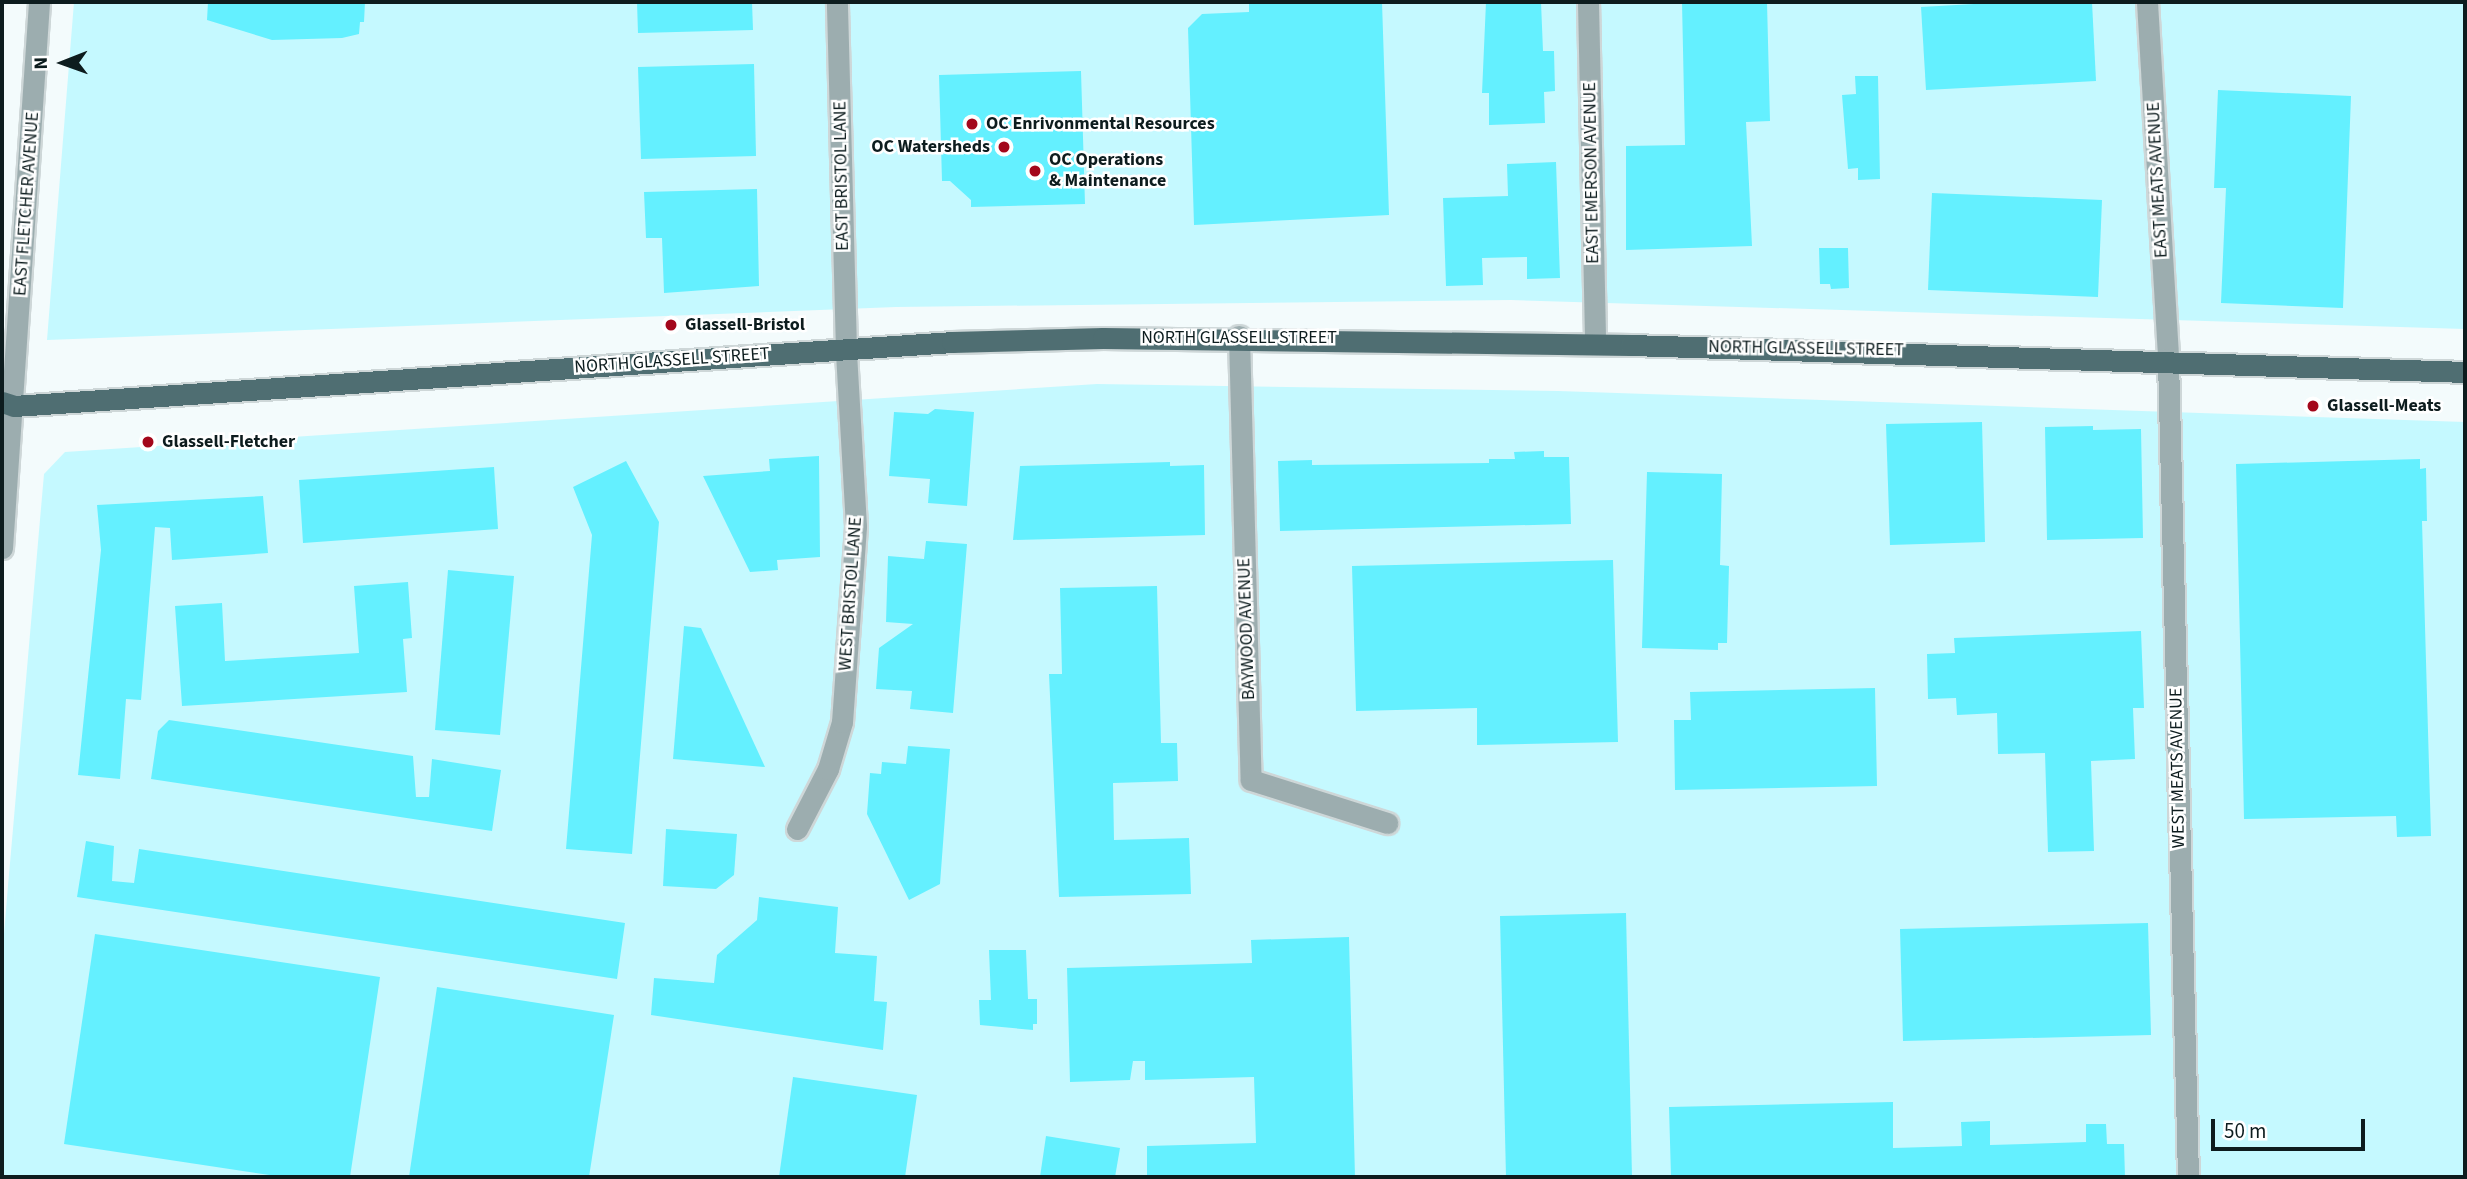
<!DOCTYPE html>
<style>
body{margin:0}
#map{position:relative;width:2467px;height:1179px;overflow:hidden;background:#f3fbfc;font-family:"Source Sans 3",sans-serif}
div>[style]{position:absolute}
.built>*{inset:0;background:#c5f9ff}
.building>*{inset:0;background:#64f0ff}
.roads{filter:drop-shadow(2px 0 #ced7d8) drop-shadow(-2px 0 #ced7d8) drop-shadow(0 2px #ced7d8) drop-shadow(0 -2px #ced7d8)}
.minor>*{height:21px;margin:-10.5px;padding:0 10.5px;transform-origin:10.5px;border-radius:10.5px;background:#9cadaf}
.major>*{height:21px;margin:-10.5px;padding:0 10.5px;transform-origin:10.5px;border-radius:10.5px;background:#4f6e72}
.dots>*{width:19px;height:19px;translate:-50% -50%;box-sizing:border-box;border:4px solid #fff;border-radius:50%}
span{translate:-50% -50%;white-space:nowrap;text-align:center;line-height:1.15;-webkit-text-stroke:5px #fff;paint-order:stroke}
.poi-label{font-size:18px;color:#0d1c1e;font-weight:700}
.left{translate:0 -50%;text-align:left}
.right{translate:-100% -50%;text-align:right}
.street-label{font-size:18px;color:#0d1c1e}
.frame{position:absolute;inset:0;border:4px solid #0d1c1e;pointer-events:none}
.north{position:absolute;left:28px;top:28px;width:70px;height:70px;-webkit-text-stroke:5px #fff;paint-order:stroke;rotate:269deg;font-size:19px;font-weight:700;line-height:28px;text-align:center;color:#0d1c1e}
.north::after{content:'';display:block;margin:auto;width:24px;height:32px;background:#0d1c1e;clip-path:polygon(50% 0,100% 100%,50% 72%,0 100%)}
.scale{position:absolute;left:2211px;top:1119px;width:154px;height:32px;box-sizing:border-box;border:4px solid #0d1c1e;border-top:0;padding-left:9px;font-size:21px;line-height:24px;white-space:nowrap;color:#0d1c1e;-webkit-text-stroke:5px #fff;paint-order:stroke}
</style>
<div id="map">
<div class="built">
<i style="clip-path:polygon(74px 2px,2465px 2px,2465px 329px,1511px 300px,896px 307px,47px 340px)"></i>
<i style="clip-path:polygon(1097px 384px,1558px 391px,2465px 422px,2465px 1177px,2px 1177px,2px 958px,8px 886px,44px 474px,65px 452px)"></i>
</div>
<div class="building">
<i style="clip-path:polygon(208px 2px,365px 2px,364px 22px,360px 22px,359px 34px,342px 38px,272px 40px,207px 20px)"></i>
<i style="clip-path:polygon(637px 2px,752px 2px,753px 30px,638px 33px)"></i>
<i style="clip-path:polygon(1249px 2px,1382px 2px,1389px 215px,1194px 225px,1188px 28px,1202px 14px,1249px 12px)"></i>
<i style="clip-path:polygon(1486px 2px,1541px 2px,1543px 51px,1554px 51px,1555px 91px,1544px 92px,1545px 123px,1489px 125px,1489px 93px,1482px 93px)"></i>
<i style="clip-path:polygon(1682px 2px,1767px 2px,1770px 121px,1746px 122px,1752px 246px,1626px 250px,1626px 146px,1685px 145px)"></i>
<i style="clip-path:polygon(2009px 2px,2092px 2px,2096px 81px,1926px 90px,1921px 7px)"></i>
<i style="clip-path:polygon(754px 64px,756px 156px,641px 159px,638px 67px)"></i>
<i style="clip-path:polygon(1081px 71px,1085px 204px,971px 207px,971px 200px,950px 181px,942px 181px,939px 75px)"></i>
<i style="clip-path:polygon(1855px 76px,1878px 76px,1880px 179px,1858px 180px,1858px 168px,1848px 169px,1842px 95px,1856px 94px)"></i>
<i style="clip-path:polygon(2218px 90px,2351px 96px,2343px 308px,2221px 303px,2226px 188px,2214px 188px)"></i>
<i style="clip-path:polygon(1556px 162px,1560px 278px,1527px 279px,1527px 257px,1482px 258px,1483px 285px,1446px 286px,1443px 198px,1508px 196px,1507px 164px)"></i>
<i style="clip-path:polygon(757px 189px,759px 286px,664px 293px,662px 238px,646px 238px,644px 192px)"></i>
<i style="clip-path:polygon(1932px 193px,2102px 200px,2098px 297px,1928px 290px)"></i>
<i style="clip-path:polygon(1819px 248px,1848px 248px,1849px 288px,1831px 289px,1830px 284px,1820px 284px)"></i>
<i style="clip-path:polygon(935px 409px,974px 412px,967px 506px,928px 503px,930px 479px,889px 476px,894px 412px,928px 414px)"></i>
<i style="clip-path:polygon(1982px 422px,1985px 542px,1890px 545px,1886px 424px)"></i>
<i style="clip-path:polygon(2093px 426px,2093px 430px,2141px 429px,2143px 538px,2047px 540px,2045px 427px)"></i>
<i style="clip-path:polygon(1544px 451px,1544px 457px,1569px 457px,1571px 524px,1280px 531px,1278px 461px,1312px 460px,1312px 465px,1489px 463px,1489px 459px,1515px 459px,1514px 452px)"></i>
<i style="clip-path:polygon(819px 456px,820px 557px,777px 560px,778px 570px,750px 572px,703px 476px,770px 471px,769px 459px)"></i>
<i style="clip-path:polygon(2420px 459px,2420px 469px,2426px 468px,2427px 521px,2422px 521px,2431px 836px,2397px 837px,2396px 816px,2244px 819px,2236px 464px)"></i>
<i style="clip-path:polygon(626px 461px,659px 522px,632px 854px,566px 849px,592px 535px,573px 487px)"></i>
<i style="clip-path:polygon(1170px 462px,1170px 466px,1204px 465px,1205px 535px,1013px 540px,1020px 466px)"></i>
<i style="clip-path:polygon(494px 467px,498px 529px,303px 543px,299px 480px)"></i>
<i style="clip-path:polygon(1647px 472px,1722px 474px,1720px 565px,1729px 566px,1727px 643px,1718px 643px,1718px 650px,1642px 648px)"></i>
<i style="clip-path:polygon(263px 496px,268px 553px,172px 560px,170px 528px,155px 527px,141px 700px,126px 699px,120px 779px,78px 775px,101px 550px,97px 505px)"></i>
<i style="clip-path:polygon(926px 541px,967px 544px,953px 713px,910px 709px,912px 691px,876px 689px,879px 648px,913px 624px,886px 622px,888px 556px,924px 559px)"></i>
<i style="clip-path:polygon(1613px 560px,1618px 742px,1477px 745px,1477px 708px,1356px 711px,1352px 566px)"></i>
<i style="clip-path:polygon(448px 570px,514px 576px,500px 735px,435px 730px)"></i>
<i style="clip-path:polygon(408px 582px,412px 638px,403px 639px,407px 692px,182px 706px,175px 606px,222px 603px,225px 661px,359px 653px,354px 586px)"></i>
<i style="clip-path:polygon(1157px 586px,1161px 743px,1177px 743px,1178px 781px,1113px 783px,1114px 840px,1189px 838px,1191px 894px,1059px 897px,1049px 674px,1062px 674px,1060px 588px)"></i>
<i style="clip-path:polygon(684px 626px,701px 628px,765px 767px,673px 759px)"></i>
<i style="clip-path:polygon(2141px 631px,2144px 708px,2133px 708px,2135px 759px,2091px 761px,2094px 851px,2048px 852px,2045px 753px,1998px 754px,1997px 713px,1957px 715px,1956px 698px,1928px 699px,1927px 654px,1955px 653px,1954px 638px)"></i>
<i style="clip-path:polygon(1875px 688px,1877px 786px,1675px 790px,1674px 720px,1691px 720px,1690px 692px)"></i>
<i style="clip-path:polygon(169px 720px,413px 756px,416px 797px,429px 797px,432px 759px,501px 770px,492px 831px,151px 779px,158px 731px)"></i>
<i style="clip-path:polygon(908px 746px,950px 749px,940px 884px,909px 900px,867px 814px,870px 773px,881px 774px,882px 762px,906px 764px)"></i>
<i style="clip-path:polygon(666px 829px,737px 834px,734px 875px,716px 889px,663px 886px)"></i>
<i style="clip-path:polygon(86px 841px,114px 846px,112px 881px,134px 883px,139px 849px,625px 923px,617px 979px,77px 897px)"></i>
<i style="clip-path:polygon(759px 897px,838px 907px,835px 953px,877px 956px,874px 1001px,887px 1002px,883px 1050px,651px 1015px,654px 978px,714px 983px,717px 955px,757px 920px)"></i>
<i style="clip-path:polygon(1626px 913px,1632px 1177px,1506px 1177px,1500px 916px)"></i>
<i style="clip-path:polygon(2148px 923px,2151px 1035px,1903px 1041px,1900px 929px)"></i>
<i style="clip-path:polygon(95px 934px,380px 977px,350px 1177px,283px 1177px,64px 1144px)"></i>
<i style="clip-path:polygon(1349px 937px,1355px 1177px,1147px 1177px,1147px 1146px,1256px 1143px,1254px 1077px,1145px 1080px,1145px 1061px,1133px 1061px,1130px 1080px,1070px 1082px,1067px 968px,1252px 963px,1251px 940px)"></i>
<i style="clip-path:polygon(989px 950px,1026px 950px,1028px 999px,1037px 999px,1037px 1024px,1033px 1024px,1033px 1030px,980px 1025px,979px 1000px,991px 1000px)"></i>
<i style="clip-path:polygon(437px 987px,614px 1015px,589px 1177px,409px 1177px)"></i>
<i style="clip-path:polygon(793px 1077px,917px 1095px,905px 1177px,779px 1177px)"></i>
<i style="clip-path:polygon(1893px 1102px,1893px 1148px,1962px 1146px,1961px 1122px,1990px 1121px,1990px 1145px,2086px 1142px,2086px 1124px,2106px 1124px,2107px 1144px,2124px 1144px,2125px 1177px,1671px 1177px,1669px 1107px)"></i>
<i style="clip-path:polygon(1046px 1136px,1120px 1148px,1115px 1177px,1040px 1177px)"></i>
</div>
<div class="roads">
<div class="minor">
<i style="left:1588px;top:2px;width:342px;rotate:88.8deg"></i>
<i style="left:2147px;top:2px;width:358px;rotate:86.6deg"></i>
<i style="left:2168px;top:359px;width:818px;rotate:88.6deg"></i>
<i style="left:1239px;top:336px;width:444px;rotate:88.5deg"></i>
<i style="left:1251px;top:780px;width:143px;rotate:17.5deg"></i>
<i style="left:2px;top:548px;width:547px;rotate:-86.12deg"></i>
<i style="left:797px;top:829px;width:68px;rotate:-62.7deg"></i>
<i style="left:828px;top:769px;width:49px;rotate:-73.4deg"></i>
<i style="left:842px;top:722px;width:196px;rotate:-85.9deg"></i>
<i style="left:856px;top:526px;width:176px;rotate:-93.3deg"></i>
<i style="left:846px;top:350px;width:348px;rotate:-91.5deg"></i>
</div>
<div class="major">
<i style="left:2px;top:402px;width:13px;rotate:18deg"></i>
<i style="left:14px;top:406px;width:940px;rotate:-3.9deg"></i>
<i style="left:952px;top:342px;width:151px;rotate:-1.5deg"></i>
<i style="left:1103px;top:338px;width:528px;rotate:0.76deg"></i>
<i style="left:1631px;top:345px;width:834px;rotate:1.85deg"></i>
</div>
</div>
<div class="dots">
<i style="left:972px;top:124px;background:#a3071b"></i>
<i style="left:1004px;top:147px;background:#a3071b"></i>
<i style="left:1035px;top:171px;background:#a3071b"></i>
<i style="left:671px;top:325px;background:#a3071b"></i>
<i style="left:2313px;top:406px;background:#a3071b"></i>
<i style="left:148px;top:442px;background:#a3071b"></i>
</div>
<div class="poi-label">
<span class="left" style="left:986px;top:124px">OC Enrivonmental Resources</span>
<span class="right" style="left:990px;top:147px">OC Watersheds</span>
<span class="left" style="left:1049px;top:171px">OC Operations<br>&amp; Maintenance</span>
<span class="left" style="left:685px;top:325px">Glassell-Bristol</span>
<span class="left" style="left:2327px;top:406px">Glassell-Meats</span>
<span class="left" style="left:162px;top:442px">Glassell-Fletcher</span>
</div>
<div class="street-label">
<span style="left:1592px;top:173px;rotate:-91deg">EAST EMERSON AVENUE</span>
<span style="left:842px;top:176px;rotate:-91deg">EAST BRISTOL LANE</span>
<span style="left:2158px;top:180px;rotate:-93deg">EAST MEATS AVENUE</span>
<span style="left:27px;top:204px;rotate:-86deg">EAST FLETCHER AVENUE</span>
<span style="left:1239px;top:338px">NORTH GLASSELL STREET</span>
<span style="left:1806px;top:349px;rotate:1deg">NORTH GLASSELL STREET</span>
<span style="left:672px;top:361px;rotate:-4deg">NORTH GLASSELL STREET</span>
<span style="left:851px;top:594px;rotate:-86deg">WEST BRISTOL LANE</span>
<span style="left:1247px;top:629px;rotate:-92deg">BAYWOOD AVENUE</span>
<span style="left:2178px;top:768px;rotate:-91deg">WEST MEATS AVENUE</span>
</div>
<div class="frame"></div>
<div class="north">N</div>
<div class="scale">50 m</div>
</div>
